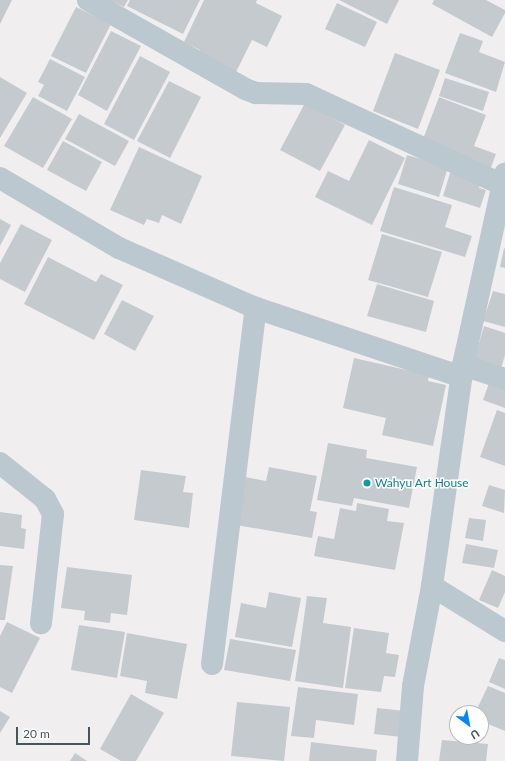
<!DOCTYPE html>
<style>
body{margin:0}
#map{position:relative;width:505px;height:761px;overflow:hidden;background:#f1eeef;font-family:Lato,sans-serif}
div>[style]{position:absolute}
.building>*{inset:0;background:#c5cacf}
.street>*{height:22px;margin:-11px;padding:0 11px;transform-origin:11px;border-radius:11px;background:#bbc8cf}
.dots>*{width:11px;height:11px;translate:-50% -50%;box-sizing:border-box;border:2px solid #fff;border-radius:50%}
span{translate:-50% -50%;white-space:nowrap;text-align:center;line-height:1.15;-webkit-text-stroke:3px #fff;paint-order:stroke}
.culture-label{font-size:12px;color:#0d838f}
.left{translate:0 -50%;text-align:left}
.north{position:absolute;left:449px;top:705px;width:40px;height:40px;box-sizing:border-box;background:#fff;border:1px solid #b5bbbf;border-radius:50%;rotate:148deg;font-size:11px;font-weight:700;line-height:16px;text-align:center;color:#45555e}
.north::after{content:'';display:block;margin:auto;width:14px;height:18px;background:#0787f3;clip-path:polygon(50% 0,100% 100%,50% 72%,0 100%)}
.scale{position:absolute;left:16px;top:727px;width:74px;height:18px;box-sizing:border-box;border:2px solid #45555e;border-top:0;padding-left:5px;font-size:12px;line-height:14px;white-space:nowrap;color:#45555e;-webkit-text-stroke:3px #fff;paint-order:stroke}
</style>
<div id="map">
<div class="building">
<i style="clip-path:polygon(0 0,12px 0,0 24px)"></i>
<i style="clip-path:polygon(109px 0,128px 0,124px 7px)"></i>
<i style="clip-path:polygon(130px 0,200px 0,183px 34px,127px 6px)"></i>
<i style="clip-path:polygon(204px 0,257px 0,256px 3px,282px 16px,267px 47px,252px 40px,236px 72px,198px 54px,200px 50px,184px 42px)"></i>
<i style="clip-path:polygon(339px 0,399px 0,387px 24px)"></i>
<i style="clip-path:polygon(434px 0,486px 0,505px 10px,505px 13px,492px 37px,432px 4px)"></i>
<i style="clip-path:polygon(337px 3px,377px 22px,365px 47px,325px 29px)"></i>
<i style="clip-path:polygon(76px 7px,111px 24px,86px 73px,51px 56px)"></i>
<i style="clip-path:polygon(111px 31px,141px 46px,107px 111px,78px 95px)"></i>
<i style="clip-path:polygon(460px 33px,483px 41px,479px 52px,505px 62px,496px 92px,445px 73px)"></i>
<i style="clip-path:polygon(395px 53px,440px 70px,418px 129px,373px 111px)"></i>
<i style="clip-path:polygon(140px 56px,170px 72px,134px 140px,104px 124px)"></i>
<i style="clip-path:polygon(50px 59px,85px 77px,67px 111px,38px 96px,44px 85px,38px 82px)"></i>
<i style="clip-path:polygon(0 77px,27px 93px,0 138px)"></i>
<i style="clip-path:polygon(445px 78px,489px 92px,483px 111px,439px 96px)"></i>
<i style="clip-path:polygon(169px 81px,201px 97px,170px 158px,137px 141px)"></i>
<i style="clip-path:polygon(33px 97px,72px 119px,43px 168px,4px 146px)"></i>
<i style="clip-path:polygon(439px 97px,486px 115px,474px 146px,496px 154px,489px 173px,420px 147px)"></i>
<i style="clip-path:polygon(305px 103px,345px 125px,320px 171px,280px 150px)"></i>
<i style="clip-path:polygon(79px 114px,129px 141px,115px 166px,65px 139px)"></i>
<i style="clip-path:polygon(369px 140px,405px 158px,372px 225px,315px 197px,328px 171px,349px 181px)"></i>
<i style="clip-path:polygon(63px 141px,102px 162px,86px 191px,47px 170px)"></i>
<i style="clip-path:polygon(139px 147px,202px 176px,181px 224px,162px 215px,159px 223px,147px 219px,144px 225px,110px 210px)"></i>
<i style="clip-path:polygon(407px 155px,448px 167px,439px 197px,398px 184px)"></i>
<i style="clip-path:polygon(451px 170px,482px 179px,479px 188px,486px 190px,480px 208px,443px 196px)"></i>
<i style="clip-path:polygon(394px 187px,452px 205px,445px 227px,472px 236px,465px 257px,380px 231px)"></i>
<i style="clip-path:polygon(0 219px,11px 225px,0 246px)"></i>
<i style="clip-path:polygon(21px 224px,52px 240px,25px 292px,0 279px,0 263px)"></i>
<i style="clip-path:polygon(382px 234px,442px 252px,428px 297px,368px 280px)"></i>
<i style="clip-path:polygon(504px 248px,505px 249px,505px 268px,500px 267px)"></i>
<i style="clip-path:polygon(48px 257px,96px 282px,101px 274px,123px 285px,94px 340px,24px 304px)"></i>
<i style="clip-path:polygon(377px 284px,434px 301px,426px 332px,367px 316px)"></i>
<i style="clip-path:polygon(493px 291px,505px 294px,505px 327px,483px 321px)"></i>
<i style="clip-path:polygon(122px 300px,154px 316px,135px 351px,104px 334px)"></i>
<i style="clip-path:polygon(484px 326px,505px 333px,505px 355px,500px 372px,473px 364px)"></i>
<i style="clip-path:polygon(354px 358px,429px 375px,428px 381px,446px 385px,433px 446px,382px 435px,386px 418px,343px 408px)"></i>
<i style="clip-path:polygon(490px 380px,505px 385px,505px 408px,483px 400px)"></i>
<i style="clip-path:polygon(497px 410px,505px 413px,505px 466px,480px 457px)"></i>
<i style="clip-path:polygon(328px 443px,367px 450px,366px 458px,417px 467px,409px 508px,354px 498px,352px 506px,317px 500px)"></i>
<i style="clip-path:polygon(269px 467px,317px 476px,310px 511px,317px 512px,312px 538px,236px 525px,245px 477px,266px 481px)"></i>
<i style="clip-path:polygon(141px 470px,186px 476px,183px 492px,193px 493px,189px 528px,134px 520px)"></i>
<i style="clip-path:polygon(489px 485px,505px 490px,504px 513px,482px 506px)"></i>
<i style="clip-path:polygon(357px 503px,389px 509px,387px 521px,404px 523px,395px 570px,314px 556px,318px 536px,334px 539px,340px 508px,356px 511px)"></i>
<i style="clip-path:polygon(0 512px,22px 515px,21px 528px,26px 529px,24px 549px,0 546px)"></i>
<i style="clip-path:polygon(469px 518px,486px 520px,483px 541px,465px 538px)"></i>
<i style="clip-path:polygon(466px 544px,498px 550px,494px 568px,462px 563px)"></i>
<i style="clip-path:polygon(0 565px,13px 566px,5px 620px,0 620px)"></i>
<i style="clip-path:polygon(67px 567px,132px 575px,127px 615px,111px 613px,110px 623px,84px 620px,85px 611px,61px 608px)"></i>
<i style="clip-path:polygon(492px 570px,505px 576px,505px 592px,498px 608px,479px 600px)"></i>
<i style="clip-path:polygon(269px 592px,301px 598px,292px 647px,235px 637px,241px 603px,266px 608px)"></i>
<i style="clip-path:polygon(307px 596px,327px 598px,323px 623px,351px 627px,343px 688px,295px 681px)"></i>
<i style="clip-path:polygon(7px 622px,40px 638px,12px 693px,0 687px,0 636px)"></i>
<i style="clip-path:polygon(79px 625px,125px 632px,117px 678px,71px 670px)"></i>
<i style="clip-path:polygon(354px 628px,389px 633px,386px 653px,399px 655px,395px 677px,384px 676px,381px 692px,345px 688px)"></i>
<i style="clip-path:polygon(127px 633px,187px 644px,177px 699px,145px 693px,147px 681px,120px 676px)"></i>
<i style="clip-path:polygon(230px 639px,296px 650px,290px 681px,224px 670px)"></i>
<i style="clip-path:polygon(499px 658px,505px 660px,505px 689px,489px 682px)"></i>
<i style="clip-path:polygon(488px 686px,505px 693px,505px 731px,481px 721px,481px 713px,475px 713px)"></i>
<i style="clip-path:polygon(298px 687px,358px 694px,354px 725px,316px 720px,314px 738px,291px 736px)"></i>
<i style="clip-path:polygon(131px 694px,164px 713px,136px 761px,121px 761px,100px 749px)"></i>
<i style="clip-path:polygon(237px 702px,290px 707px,284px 761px,231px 756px)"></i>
<i style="clip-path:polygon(377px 708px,405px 711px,402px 737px,374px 734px)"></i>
<i style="clip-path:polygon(0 711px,10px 717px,0 733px)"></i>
<i style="clip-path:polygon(442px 740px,488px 744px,486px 761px,439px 761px)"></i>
<i style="clip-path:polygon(311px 742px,377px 750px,376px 761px,309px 761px)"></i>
<i style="clip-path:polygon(75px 753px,87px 761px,70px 761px)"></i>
</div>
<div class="street">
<i style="left:88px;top:0;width:180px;rotate:29.5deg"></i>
<i style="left:245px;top:89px;width:12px;rotate:20deg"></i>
<i style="left:256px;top:93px;width:50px;rotate:1.1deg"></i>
<i style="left:306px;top:94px;width:217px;rotate:24.8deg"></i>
<i style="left:0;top:178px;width:138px;rotate:30.5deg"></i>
<i style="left:119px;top:248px;width:150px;rotate:23.7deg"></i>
<i style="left:256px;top:308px;width:217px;rotate:18.5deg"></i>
<i style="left:463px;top:365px;width:44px;rotate:18.4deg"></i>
<i style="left:0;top:463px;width:58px;rotate:38.7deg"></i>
<i style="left:45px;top:499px;width:17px;rotate:62deg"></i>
<i style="left:53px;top:514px;width:110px;rotate:96.3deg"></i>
<i style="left:432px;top:586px;width:86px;rotate:31.7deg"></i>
<i style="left:212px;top:664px;width:359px;rotate:-83deg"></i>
<i style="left:407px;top:761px;width:75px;rotate:-85.4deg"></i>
<i style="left:413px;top:686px;width:102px;rotate:-79.2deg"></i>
<i style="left:432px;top:586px;width:223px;rotate:-82deg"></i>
<i style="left:463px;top:365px;width:196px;rotate:-77.6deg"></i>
</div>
<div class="dots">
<i style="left:367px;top:483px;background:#0f9aa8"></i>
</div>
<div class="culture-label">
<span class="left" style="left:375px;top:483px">Wahyu Art House</span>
</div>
<div class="north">U</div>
<div class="scale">20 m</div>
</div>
